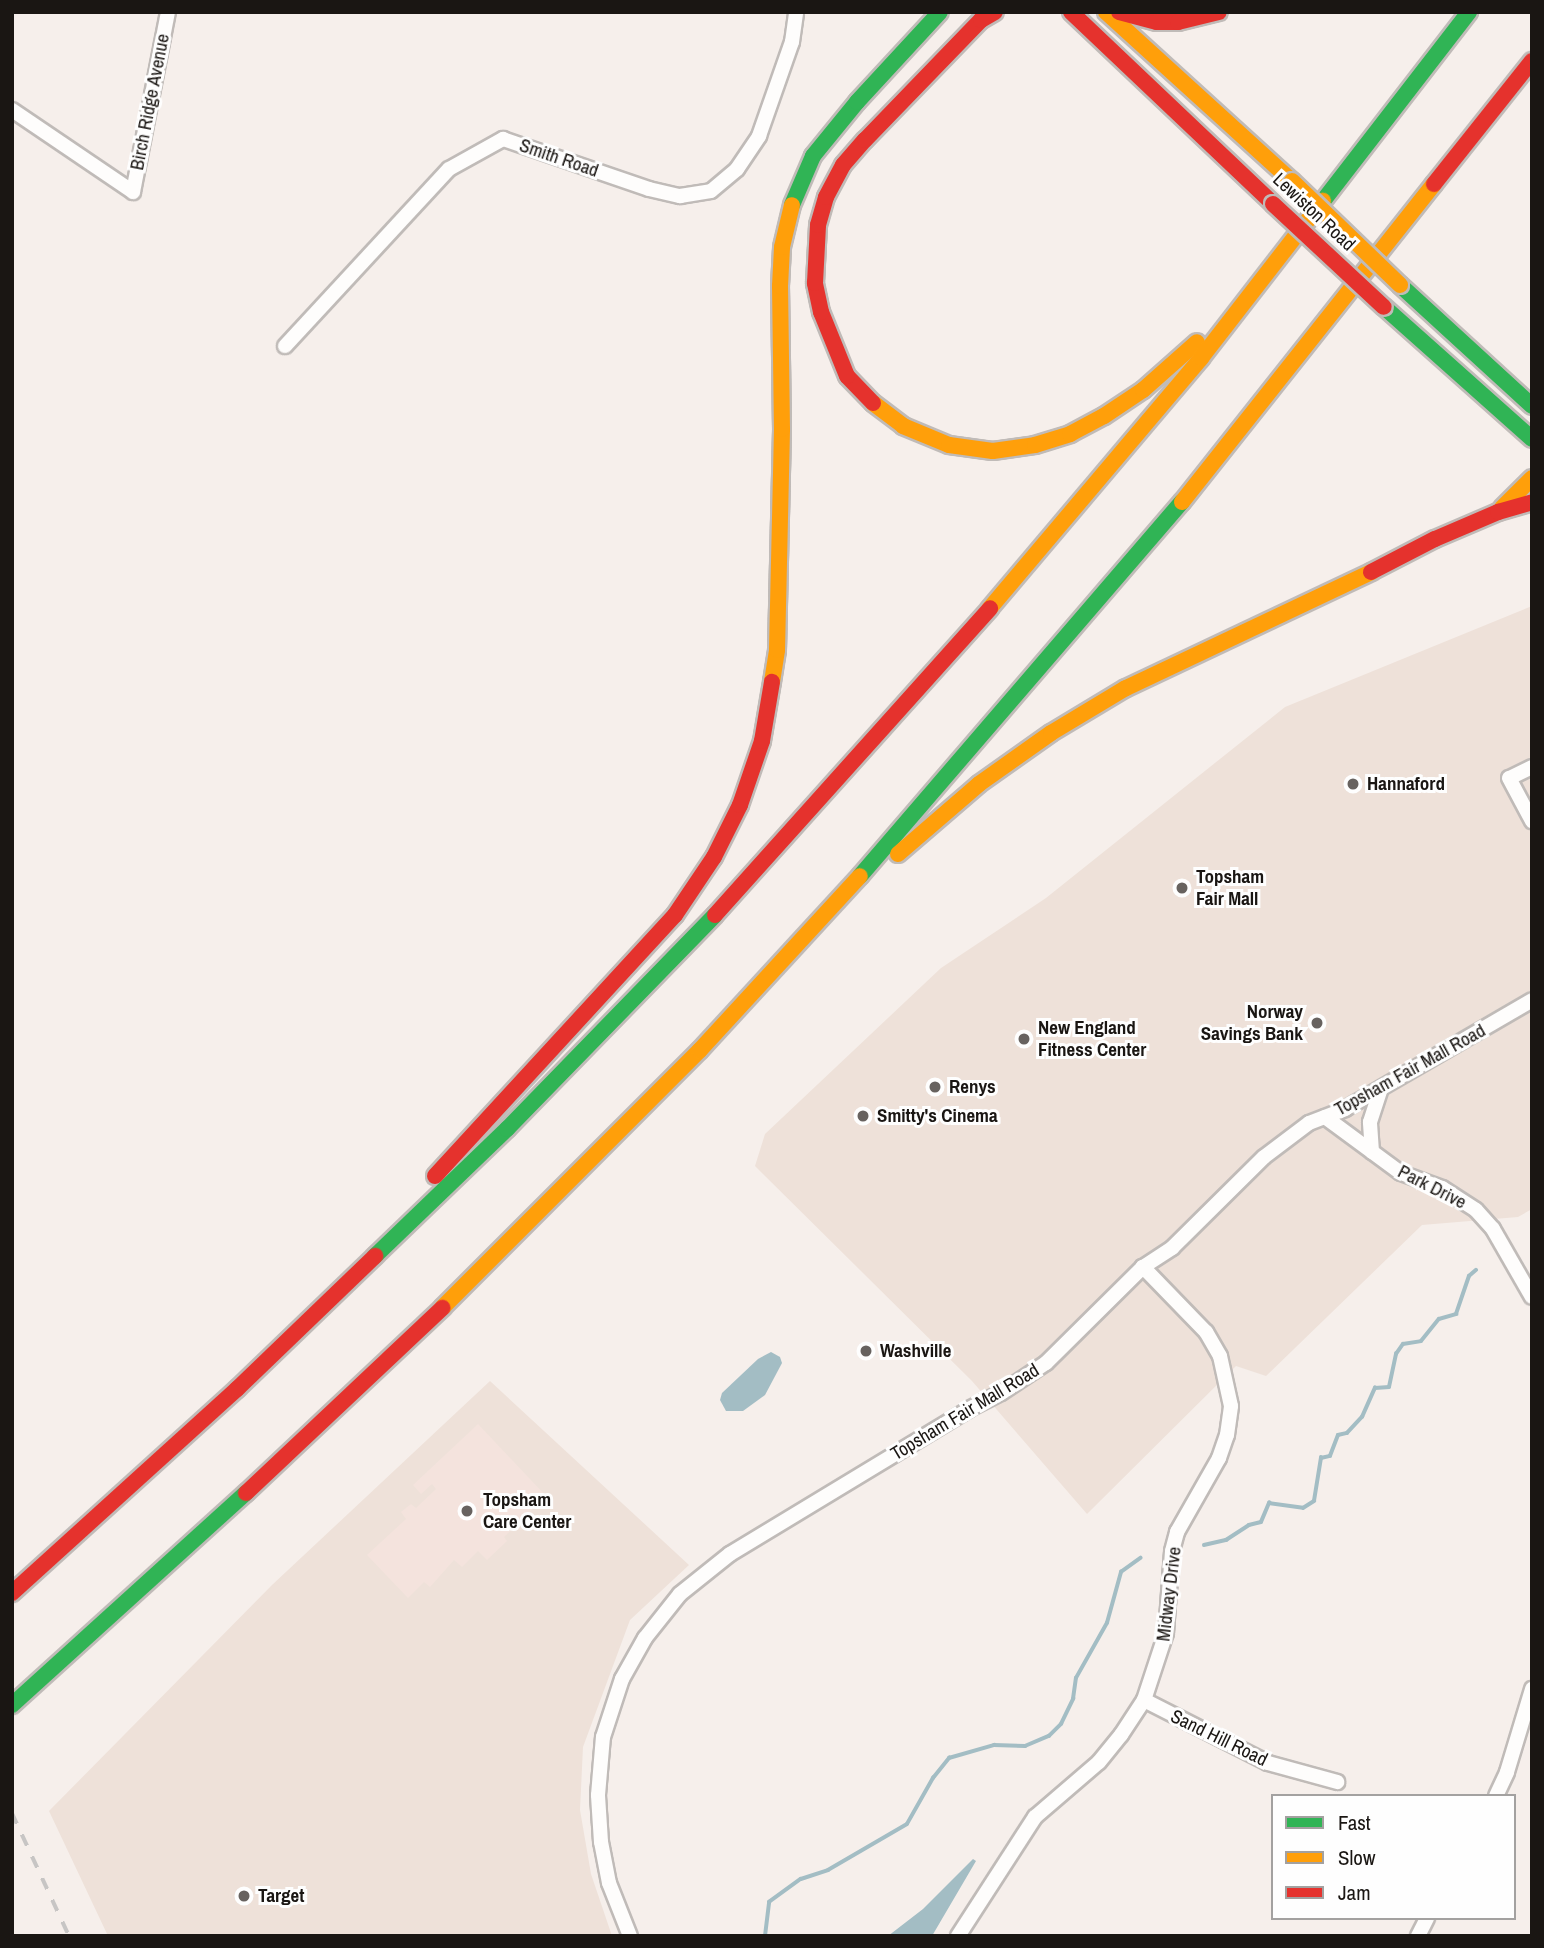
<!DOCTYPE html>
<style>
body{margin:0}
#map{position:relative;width:1544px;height:1948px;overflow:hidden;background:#f6efeb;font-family:"Archivo Narrow",sans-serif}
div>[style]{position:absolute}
.built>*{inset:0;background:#eee1d9}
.medical>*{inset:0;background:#f4e3dd}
.water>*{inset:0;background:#a3bdc4}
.stream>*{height:3.5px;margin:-1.75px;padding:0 1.75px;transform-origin:1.75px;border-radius:1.75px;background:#a3bdc4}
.roads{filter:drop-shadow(2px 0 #c0bbb8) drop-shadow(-2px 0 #c0bbb8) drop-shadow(0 2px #c0bbb8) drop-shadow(0 -2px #c0bbb8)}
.street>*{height:14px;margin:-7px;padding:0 7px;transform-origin:7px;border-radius:7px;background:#fefdfc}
.fast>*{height:16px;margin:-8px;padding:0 8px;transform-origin:8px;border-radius:8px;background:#30b455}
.slow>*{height:16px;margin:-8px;padding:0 8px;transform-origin:8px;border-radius:8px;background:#ff9f0a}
.jam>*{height:16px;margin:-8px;padding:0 8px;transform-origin:8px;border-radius:8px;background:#e5322d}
.rail>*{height:3.5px;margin-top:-1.75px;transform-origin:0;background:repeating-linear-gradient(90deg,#c7c5c4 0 12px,transparent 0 24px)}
.bridges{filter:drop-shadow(2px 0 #c0bbb8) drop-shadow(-2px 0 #c0bbb8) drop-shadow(0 2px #c0bbb8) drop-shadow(0 -2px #c0bbb8)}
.slow-bridge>*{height:16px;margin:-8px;padding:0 8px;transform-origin:8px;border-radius:8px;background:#ff9f0a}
.jam-bridge>*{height:16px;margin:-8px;padding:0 8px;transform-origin:8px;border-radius:8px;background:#e5322d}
.dots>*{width:19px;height:19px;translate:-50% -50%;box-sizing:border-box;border:4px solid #fefefe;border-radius:50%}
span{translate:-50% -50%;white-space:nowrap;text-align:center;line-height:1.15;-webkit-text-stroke:6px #fefefe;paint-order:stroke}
.street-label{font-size:19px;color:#1a1613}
.poi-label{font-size:19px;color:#1a1613;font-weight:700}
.left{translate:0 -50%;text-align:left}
.right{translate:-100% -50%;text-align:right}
.frame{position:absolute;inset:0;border:14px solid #1a1613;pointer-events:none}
.legend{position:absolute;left:1271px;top:1794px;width:245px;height:126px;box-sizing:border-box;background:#fefefe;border:2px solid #a3a1a0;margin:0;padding:9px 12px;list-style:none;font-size:21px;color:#1a1613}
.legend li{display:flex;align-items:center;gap:14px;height:35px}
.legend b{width:35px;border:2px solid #a3a1a0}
</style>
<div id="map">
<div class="built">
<i style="clip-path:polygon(1532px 606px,1532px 1209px,1518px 1217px,1422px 1225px,1266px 1376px,1236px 1366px,1087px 1514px,972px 1381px,755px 1166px,765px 1134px,941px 968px,1046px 898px,1285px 707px)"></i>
<i style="clip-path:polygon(490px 1381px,689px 1565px,630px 1620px,583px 1747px,580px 1810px,591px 1874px,612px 1936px,108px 1936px,49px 1811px,272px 1585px)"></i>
</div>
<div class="medical">
<i style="clip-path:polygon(478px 1424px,546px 1496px,504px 1537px,507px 1541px,487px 1560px,478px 1551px,462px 1567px,454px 1560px,430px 1587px,424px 1582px,408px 1598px,367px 1555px,406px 1519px,401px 1512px,411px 1504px,416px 1508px,436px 1489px,432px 1484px,421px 1494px,413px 1485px)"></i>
</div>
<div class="water">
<i style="clip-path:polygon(771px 1352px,780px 1357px,782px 1363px,765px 1395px,743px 1411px,726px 1411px,720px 1400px,722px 1393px,758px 1359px)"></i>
<i style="clip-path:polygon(973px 1859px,976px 1861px,932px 1936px,888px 1936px,923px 1909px)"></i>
</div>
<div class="stream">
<i style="left:1204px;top:1545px;width:23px;rotate:-13deg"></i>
<i style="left:1226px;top:1540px;width:27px;rotate:-33deg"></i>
<i style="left:1249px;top:1525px;width:12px;rotate:-14deg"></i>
<i style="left:1261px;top:1522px;width:21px;rotate:-67deg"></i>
<i style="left:1269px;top:1503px;width:34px;rotate:8deg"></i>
<i style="left:1303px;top:1508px;width:13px;rotate:-32deg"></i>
<i style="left:1314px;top:1501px;width:44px;rotate:-80.8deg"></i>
<i style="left:1321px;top:1458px;width:9px;rotate:-13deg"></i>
<i style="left:1330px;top:1456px;width:22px;rotate:-69deg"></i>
<i style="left:1338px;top:1435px;width:9px;rotate:-13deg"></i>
<i style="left:1347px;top:1433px;width:22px;rotate:-47deg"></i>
<i style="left:1362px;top:1417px;width:32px;rotate:-66deg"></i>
<i style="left:1375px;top:1388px;width:14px;rotate:-4deg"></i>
<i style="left:1389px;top:1387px;width:34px;rotate:-78deg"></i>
<i style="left:1396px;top:1354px;width:12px;rotate:-55deg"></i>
<i style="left:1403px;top:1344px;width:18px;rotate:-9deg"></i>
<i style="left:1421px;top:1341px;width:28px;rotate:-51deg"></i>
<i style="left:1439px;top:1319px;width:18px;rotate:-16deg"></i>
<i style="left:1456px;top:1314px;width:40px;rotate:-71.1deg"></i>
<i style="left:1469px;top:1276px;width:9px;rotate:-41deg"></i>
<i style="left:765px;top:1936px;width:34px;rotate:-83deg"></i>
<i style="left:769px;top:1902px;width:39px;rotate:-36deg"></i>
<i style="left:801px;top:1879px;width:28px;rotate:-18deg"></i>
<i style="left:828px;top:1870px;width:91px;rotate:-30.2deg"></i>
<i style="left:907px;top:1824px;width:53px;rotate:-60.5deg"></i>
<i style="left:933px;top:1778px;width:26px;rotate:-51deg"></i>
<i style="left:949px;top:1758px;width:47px;rotate:-16.1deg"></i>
<i style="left:994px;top:1745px;width:31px;rotate:2deg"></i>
<i style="left:1025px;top:1746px;width:26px;rotate:-23deg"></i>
<i style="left:1049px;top:1736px;width:17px;rotate:-45deg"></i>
<i style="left:1061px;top:1724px;width:28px;rotate:-64deg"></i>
<i style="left:1073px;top:1699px;width:21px;rotate:-82deg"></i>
<i style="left:1076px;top:1678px;width:63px;rotate:-60.6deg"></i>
<i style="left:1107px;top:1623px;width:53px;rotate:-74.6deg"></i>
<i style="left:1121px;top:1572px;width:24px;rotate:-36deg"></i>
</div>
<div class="roads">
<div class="street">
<i style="left:12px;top:110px;width:146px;rotate:34.1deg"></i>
<i style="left:133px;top:192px;width:183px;rotate:-79deg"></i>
<i style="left:285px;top:346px;width:241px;rotate:-47.2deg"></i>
<i style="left:449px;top:169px;width:62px;rotate:-29.1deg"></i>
<i style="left:503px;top:139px;width:154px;rotate:18.9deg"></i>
<i style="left:649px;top:189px;width:32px;rotate:13deg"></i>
<i style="left:680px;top:196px;width:31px;rotate:-9deg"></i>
<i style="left:711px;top:191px;width:34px;rotate:-40deg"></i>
<i style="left:737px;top:169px;width:40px;rotate:-56deg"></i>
<i style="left:759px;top:136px;width:100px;rotate:-70.7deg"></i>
<i style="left:792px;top:42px;width:30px;rotate:-82deg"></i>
<i style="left:1532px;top:767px;width:25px;rotate:154deg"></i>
<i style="left:1509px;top:778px;width:49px;rotate:61.9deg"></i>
<i style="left:1325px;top:1117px;width:94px;rotate:36.4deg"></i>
<i style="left:1401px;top:1173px;width:44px;rotate:20.1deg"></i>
<i style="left:1442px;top:1188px;width:40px;rotate:32.9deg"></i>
<i style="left:1476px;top:1210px;width:25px;rotate:48deg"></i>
<i style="left:1493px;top:1229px;width:78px;rotate:60.2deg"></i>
<i style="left:1372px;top:1152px;width:30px;rotate:-94deg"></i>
<i style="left:1370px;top:1122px;width:35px;rotate:-72deg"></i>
<i style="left:1144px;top:1700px;width:139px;rotate:26.9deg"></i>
<i style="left:1268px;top:1763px;width:72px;rotate:15.4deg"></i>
<i style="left:1496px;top:1796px;width:26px;rotate:-65deg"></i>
<i style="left:1507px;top:1772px;width:87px;rotate:-73.2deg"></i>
<i style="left:630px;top:1936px;width:57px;rotate:-111.6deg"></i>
<i style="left:609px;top:1883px;width:42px;rotate:-101deg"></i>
<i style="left:601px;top:1842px;width:47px;rotate:-93.7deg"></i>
<i style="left:598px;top:1795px;width:58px;rotate:-85.1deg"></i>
<i style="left:603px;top:1737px;width:61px;rotate:-71.9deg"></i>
<i style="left:622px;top:1679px;width:47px;rotate:-60.7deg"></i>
<i style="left:645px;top:1638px;width:56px;rotate:-51.5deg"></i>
<i style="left:680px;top:1594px;width:64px;rotate:-38.7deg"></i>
<i style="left:730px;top:1554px;width:280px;rotate:-31.2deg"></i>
<i style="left:969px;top:1409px;width:36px;rotate:-27deg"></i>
<i style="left:1001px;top:1393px;width:54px;rotate:-33.7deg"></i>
<i style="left:1046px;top:1363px;width:136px;rotate:-44.7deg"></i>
<i style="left:1143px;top:1267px;width:35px;rotate:-33deg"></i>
<i style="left:1172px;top:1248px;width:129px;rotate:-44.7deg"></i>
<i style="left:1264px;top:1157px;width:56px;rotate:-37.1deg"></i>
<i style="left:1309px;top:1123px;width:39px;rotate:-21deg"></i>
<i style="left:1345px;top:1109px;width:216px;rotate:-30.2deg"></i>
<i style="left:958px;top:1936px;width:142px;rotate:-57.1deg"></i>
<i style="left:1035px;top:1817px;width:84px;rotate:-40.7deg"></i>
<i style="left:1099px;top:1762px;width:35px;rotate:-51deg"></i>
<i style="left:1121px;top:1735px;width:42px;rotate:-56.7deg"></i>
<i style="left:1144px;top:1700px;width:71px;rotate:-71.8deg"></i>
<i style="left:1166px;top:1633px;width:82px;rotate:-85.8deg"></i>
<i style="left:1172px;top:1551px;width:20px;rotate:-75deg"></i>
<i style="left:1177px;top:1532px;width:85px;rotate:-60.4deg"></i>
<i style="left:1219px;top:1458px;width:24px;rotate:-71deg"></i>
<i style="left:1227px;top:1435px;width:29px;rotate:-82deg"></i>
<i style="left:1231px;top:1406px;width:51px;rotate:-102.4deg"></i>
<i style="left:1220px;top:1356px;width:28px;rotate:-120deg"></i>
<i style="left:1206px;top:1332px;width:91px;rotate:-134.1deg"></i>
<i style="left:1418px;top:1936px;width:20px;rotate:-63deg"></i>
</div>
<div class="fast">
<i style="left:1323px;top:201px;width:239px;rotate:-52.3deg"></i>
<i style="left:792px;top:205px;width:53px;rotate:-66.8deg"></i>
<i style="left:813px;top:156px;width:70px;rotate:-50.8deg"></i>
<i style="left:857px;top:102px;width:122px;rotate:-47.3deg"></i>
<i style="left:1400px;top:285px;width:179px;rotate:42.5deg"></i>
<i style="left:1384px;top:307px;width:198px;rotate:41.7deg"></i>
<i style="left:860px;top:876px;width:494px;rotate:-49.3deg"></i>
<i style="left:375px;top:1256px;width:183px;rotate:-43.9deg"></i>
<i style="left:507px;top:1129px;width:298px;rotate:-45.8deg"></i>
<i style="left:12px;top:1705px;width:316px;rotate:-42.2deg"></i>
</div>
<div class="slow">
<i style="left:1106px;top:12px;width:251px;rotate:42.3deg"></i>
<i style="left:873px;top:403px;width:38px;rotate:37deg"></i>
<i style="left:903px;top:426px;width:50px;rotate:22.4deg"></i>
<i style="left:949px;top:445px;width:44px;rotate:7.8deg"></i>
<i style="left:993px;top:451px;width:42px;rotate:-8.1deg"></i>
<i style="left:1035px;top:445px;width:37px;rotate:-17deg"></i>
<i style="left:1070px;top:434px;width:38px;rotate:-28deg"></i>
<i style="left:1104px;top:416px;width:47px;rotate:-33.7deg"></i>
<i style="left:1143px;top:390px;width:72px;rotate:-41.6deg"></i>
<i style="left:1182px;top:502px;width:406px;rotate:-51.6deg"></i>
<i style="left:1502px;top:508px;width:42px;rotate:-45deg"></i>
<i style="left:990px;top:608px;width:327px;rotate:-49.8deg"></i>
<i style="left:1201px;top:358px;width:199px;rotate:-52.2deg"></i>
<i style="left:772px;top:682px;width:32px;rotate:-81deg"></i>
<i style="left:777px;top:650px;width:221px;rotate:-88.7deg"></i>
<i style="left:782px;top:429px;width:143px;rotate:-90.8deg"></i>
<i style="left:780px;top:286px;width:39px;rotate:-87deg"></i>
<i style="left:782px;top:247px;width:43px;rotate:-76.6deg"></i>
<i style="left:898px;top:854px;width:107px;rotate:-40.8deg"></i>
<i style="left:979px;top:784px;width:88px;rotate:-35.3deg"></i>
<i style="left:1051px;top:733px;width:87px;rotate:-31deg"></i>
<i style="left:1126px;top:688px;width:271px;rotate:-25.3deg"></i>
<i style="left:442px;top:1308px;width:365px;rotate:-45deg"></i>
<i style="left:700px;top:1050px;width:236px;rotate:-47.4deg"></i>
</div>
<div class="jam">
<i style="left:1071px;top:12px;width:279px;rotate:43.5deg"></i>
<i style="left:1119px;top:12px;width:39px;rotate:15deg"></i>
<i style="left:1157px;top:22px;width:21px"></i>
<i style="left:1178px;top:22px;width:42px;rotate:-13.7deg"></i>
<i style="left:1434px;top:184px;width:157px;rotate:-51.5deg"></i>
<i style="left:873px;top:403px;width:37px;rotate:-134deg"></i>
<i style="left:847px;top:376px;width:69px;rotate:-112.1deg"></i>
<i style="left:821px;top:312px;width:30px;rotate:-102deg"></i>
<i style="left:815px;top:283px;width:58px;rotate:-87deg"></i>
<i style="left:818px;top:225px;width:29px;rotate:-74deg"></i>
<i style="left:826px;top:197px;width:36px;rotate:-62deg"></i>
<i style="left:843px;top:165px;width:33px;rotate:-49deg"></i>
<i style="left:865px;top:140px;width:167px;rotate:-46deg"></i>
<i style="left:981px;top:20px;width:16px;rotate:-30deg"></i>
<i style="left:1371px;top:572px;width:72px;rotate:-27.3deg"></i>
<i style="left:1435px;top:539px;width:69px;rotate:-23.2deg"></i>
<i style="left:1498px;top:512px;width:35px;rotate:-16deg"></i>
<i style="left:715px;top:915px;width:412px;rotate:-48.1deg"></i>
<i style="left:435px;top:1176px;width:355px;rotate:-47.4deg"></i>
<i style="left:675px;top:915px;width:70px;rotate:-56.1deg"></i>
<i style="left:714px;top:857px;width:58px;rotate:-63.4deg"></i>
<i style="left:740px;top:805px;width:68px;rotate:-71deg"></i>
<i style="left:762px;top:741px;width:60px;rotate:-80.4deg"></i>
<i style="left:246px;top:1493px;width:270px;rotate:-43.3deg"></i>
<i style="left:12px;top:1593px;width:304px;rotate:-42.2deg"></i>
<i style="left:237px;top:1389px;width:192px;rotate:-43.9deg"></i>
</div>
</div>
<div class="rail">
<i style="left:12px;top:1813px;width:136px;rotate:65.1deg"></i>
</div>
<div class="bridges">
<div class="slow-bridge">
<i style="left:1292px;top:181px;width:150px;rotate:43.9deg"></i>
</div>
<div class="jam-bridge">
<i style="left:1273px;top:204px;width:151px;rotate:42.9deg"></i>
</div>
</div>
<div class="dots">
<i style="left:1353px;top:784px;background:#67625f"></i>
<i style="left:1182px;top:888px;background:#67625f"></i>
<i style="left:1317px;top:1023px;background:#67625f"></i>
<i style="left:1024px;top:1039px;background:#67625f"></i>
<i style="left:935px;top:1087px;background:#67625f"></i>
<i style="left:863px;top:1116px;background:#67625f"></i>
<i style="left:866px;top:1351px;background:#67625f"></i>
<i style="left:467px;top:1511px;background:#67625f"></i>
<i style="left:244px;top:1896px;background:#67625f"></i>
</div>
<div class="street-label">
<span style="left:150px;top:102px;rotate:-79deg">Birch Ridge Avenue</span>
<span style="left:559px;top:158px;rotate:19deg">Smith Road</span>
<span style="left:1314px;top:212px;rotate:43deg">Lewiston Road</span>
<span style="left:1410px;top:1070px;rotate:-29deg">Topsham Fair Mall Road</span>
<span style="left:1432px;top:1187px;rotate:27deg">Park Drive</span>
<span style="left:965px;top:1412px;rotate:-31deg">Topsham Fair Mall Road</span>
<span style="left:1169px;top:1594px;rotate:-83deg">Midway Drive</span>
<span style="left:1219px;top:1738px;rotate:26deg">Sand Hill Road</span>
</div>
<div class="poi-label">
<span class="left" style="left:1367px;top:784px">Hannaford</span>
<span class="left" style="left:1196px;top:888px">Topsham<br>Fair Mall</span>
<span class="right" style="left:1303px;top:1023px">Norway<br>Savings Bank</span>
<span class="left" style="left:1038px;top:1039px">New England<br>Fitness Center</span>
<span class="left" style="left:949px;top:1087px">Renys</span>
<span class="left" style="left:877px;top:1116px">Smitty's Cinema</span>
<span class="left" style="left:880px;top:1351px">Washville</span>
<span class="left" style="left:483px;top:1511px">Topsham<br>Care Center</span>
<span class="left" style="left:258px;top:1896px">Target</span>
</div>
<div class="frame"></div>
<ul class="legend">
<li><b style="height:9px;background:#30b455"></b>Fast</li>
<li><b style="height:9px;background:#ff9f0a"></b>Slow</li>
<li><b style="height:9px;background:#e5322d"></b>Jam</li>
</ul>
</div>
